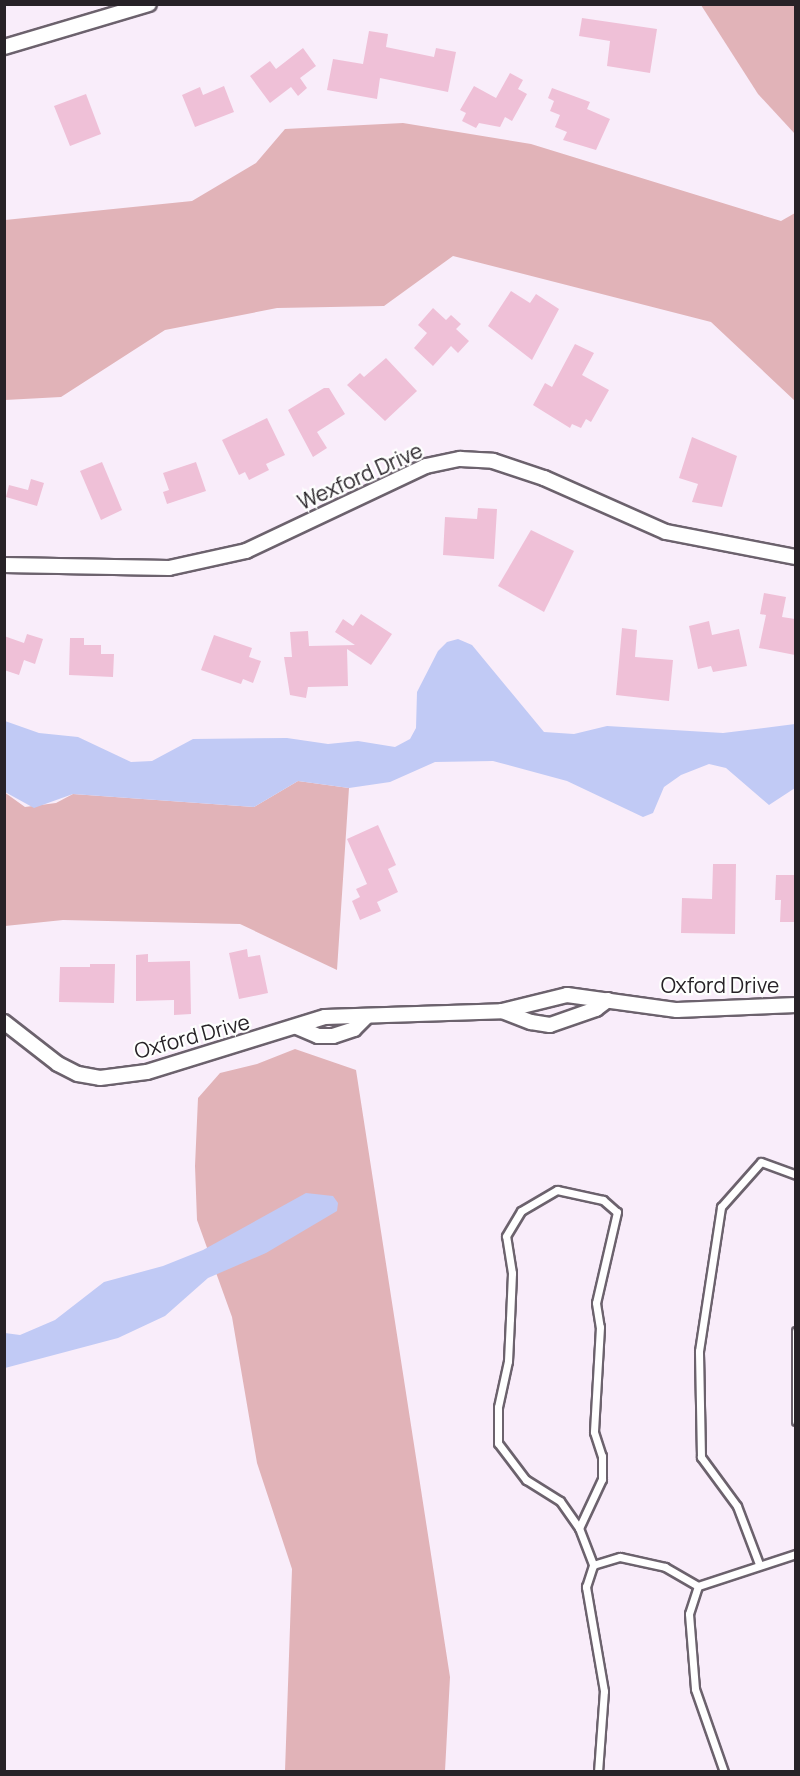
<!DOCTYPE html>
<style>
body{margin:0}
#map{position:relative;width:800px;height:1776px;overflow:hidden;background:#f9edfa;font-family:Manrope,sans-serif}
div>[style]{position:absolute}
.green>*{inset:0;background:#e1b3b8}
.water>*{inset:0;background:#c1caf5}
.building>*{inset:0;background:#efc0d7}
.roads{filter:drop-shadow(2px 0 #6c626d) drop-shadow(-2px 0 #6c626d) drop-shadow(0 2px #6c626d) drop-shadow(0 -2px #6c626d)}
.lane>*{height:7px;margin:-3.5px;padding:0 3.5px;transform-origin:3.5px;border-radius:3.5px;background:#fff}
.street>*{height:14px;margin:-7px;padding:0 7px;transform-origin:7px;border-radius:7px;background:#fff}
span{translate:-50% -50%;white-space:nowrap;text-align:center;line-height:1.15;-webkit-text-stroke:4.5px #fefffe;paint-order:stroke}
.street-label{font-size:21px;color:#272227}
.frame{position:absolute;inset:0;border:6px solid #272227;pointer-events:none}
</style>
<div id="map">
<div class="green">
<i style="clip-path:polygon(701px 5px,795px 5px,795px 134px,758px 94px)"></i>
<i style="clip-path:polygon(403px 123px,531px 144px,781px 221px,795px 213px,795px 401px,711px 322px,453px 256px,384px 306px,277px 308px,165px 330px,61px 397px,5px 400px,5px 220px,192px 201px,256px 163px,285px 129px)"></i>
<i style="clip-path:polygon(298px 781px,349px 788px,337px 970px,240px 924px,63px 920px,5px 926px,4px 792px,25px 807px,56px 803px,73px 794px,254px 807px)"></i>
<i style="clip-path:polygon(295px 1049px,356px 1070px,450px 1677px,445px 1771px,285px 1771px,292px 1569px,257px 1463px,232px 1317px,197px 1220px,195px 1166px,198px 1098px,220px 1073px,257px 1064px)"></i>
</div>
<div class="water">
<i style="clip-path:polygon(458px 639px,472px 645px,544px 732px,574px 734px,607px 726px,723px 733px,795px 724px,795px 788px,769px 805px,726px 768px,709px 764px,681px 775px,664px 787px,653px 813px,643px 817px,567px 781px,493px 761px,435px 762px,390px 782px,349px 788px,298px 781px,254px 807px,73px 794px,34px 808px,5px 792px,5px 721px,39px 733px,78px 737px,131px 762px,152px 761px,193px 739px,287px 738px,328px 744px,358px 741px,395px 747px,410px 739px,416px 728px,417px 692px,438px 651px,447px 642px)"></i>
<i style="clip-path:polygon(306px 1193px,333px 1196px,338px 1203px,337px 1211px,266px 1253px,208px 1278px,165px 1316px,118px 1338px,5px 1368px,5px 1333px,20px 1335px,55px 1320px,104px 1282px,163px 1266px,203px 1250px)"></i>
</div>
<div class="building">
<i style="clip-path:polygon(582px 18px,657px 29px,650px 73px,607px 66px,610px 41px,579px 36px)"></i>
<i style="clip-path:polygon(369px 31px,388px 34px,386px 47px,434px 57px,436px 48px,456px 52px,448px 92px,380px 78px,377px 99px,327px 90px,333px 59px,363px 64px)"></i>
<i style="clip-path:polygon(303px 48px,316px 66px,300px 78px,307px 88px,298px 96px,291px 87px,270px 103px,250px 76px,270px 61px,276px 69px)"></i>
<i style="clip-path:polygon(510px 73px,523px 80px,518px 89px,527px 94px,512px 121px,505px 117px,500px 127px,479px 123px,476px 128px,462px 121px,466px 113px,460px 110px,474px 86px,496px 98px)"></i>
<i style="clip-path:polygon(224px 86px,234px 112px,195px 127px,182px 95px,200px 87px,203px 95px)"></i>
<i style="clip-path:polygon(552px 88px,590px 102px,587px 109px,610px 119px,596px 150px,563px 140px,567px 132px,555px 127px,560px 115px,550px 111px,554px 101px,548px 98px)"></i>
<i style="clip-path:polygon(86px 94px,101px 134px,70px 146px,54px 106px)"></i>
<i style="clip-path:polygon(511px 291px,530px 303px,536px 294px,559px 309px,532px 360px,488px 326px)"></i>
<i style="clip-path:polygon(433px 308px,446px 320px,451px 315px,461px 324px,456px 329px,469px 341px,458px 353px,451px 346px,433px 366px,414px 348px,427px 333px,418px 325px)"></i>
<i style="clip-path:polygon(575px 344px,594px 353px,582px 375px,609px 390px,591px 422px,586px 419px,581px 428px,572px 424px,570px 428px,533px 405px,545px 383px,552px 387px)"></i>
<i style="clip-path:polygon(386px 358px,417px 391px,385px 421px,347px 385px,360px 373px,364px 377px)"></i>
<i style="clip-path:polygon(324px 388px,329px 388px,345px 414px,317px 432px,327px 448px,313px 457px,288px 410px)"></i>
<i style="clip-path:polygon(267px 418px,285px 455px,266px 464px,269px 470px,249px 480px,245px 472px,239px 475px,222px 440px)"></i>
<i style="clip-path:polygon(692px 437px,737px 456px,722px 507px,692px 502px,698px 484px,679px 478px)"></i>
<i style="clip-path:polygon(102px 462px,122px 510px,101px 520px,80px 471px)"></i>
<i style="clip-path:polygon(196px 462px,206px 491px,167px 504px,163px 492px,169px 490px,163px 473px)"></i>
<i style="clip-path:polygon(31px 479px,44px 483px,37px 506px,6px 497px,9px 485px,28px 490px)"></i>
<i style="clip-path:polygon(478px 508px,497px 509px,494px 559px,443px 555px,445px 517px,477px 519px)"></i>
<i style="clip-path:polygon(531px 530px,574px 551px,544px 612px,498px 586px)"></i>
<i style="clip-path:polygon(764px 593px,786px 597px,782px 617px,795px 619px,795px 655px,759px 648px,766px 615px,760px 614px)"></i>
<i style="clip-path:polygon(361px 614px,392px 634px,371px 665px,347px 649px,348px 686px,308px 687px,306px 698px,290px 695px,284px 657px,292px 657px,290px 632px,308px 631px,309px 646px,355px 645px,335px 632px,343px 619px,353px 626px)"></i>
<i style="clip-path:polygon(709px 621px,712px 635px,739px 629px,747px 666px,713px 672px,711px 666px,698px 669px,689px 626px)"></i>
<i style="clip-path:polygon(622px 628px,637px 630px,635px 657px,673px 660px,669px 701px,616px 695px)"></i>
<i style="clip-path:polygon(27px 634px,43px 639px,35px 664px,24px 660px,19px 675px,4px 670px,4px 636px,24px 643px)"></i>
<i style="clip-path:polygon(214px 635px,252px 648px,249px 657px,261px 661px,253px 683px,243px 679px,241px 684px,201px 670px)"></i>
<i style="clip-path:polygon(70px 638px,84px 638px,84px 645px,101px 645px,101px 654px,114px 654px,113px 677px,69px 675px)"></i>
<i style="clip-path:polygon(378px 825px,396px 865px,388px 869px,398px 892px,377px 902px,381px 911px,360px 920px,352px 901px,360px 897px,356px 889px,367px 884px,347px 839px)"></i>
<i style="clip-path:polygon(713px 864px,736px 864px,735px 934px,681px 933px,682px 898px,712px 899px)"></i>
<i style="clip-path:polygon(776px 875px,795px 875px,795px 922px,780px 922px,781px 900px,775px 900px)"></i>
<i style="clip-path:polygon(247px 949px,248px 957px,260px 955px,268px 993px,239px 999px,229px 953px)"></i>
<i style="clip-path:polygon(148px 954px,148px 962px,190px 961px,191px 1014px,174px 1015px,174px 1000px,136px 1001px,136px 955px)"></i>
<i style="clip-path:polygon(90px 964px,115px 964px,114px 1003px,59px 1002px,60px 967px,90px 967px)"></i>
</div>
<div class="roads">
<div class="lane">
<i style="left:796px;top:1331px;width:90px;rotate:90deg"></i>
<i style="left:579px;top:1528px;width:33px;rotate:-125deg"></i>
<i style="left:560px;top:1501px;width:40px;rotate:-148deg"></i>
<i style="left:526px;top:1480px;width:46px;rotate:-127.1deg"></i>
<i style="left:498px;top:1443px;width:36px;rotate:-90deg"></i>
<i style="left:498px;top:1407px;width:47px;rotate:-77.7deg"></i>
<i style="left:508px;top:1361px;width:42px;rotate:-87.3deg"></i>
<i style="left:510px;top:1319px;width:46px;rotate:-87.5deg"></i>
<i style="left:512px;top:1273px;width:37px;rotate:-99deg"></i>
<i style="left:506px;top:1236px;width:29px;rotate:-59deg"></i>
<i style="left:521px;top:1211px;width:42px;rotate:-30.3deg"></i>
<i style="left:557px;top:1190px;width:47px;rotate:12.3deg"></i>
<i style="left:603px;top:1200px;width:18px;rotate:41deg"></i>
<i style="left:617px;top:1212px;width:93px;rotate:103deg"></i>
<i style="left:596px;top:1303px;width:24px;rotate:81deg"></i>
<i style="left:600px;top:1327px;width:105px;rotate:93.3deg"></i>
<i style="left:594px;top:1432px;width:25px;rotate:72deg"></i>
<i style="left:602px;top:1456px;width:23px;rotate:90deg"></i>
<i style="left:602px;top:1479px;width:54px;rotate:115.1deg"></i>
<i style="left:579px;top:1528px;width:40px;rotate:69deg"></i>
<i style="left:759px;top:1564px;width:62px;rotate:-110.8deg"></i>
<i style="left:737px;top:1506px;width:61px;rotate:-126.3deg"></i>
<i style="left:701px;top:1457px;width:106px;rotate:-91.1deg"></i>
<i style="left:699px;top:1351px;width:146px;rotate:-81.3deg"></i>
<i style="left:721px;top:1207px;width:60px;rotate:-48.4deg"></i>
<i style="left:761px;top:1162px;width:37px;rotate:20deg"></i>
<i style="left:698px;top:1586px;width:103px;rotate:-18.1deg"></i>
<i style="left:598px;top:1772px;width:81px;rotate:-85.8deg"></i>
<i style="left:604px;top:1691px;width:106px;rotate:-99.8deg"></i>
<i style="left:586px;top:1587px;width:23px;rotate:-72deg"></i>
<i style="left:593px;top:1565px;width:28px;rotate:-17deg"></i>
<i style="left:620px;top:1557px;width:46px;rotate:12.5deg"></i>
<i style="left:665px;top:1567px;width:38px;rotate:30deg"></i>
<i style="left:698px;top:1586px;width:29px;rotate:108deg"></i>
<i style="left:689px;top:1614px;width:75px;rotate:85.4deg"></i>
<i style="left:695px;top:1689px;width:88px;rotate:70.7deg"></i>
</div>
<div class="street">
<i style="left:4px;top:47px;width:151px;rotate:-16.5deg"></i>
<i style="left:4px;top:565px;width:165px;rotate:1deg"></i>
<i style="left:169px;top:568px;width:79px;rotate:-12.4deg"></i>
<i style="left:246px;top:551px;width:199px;rotate:-25.3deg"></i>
<i style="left:426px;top:466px;width:35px;rotate:-12deg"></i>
<i style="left:460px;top:459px;width:33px;rotate:3deg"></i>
<i style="left:493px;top:461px;width:54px;rotate:18.4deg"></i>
<i style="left:544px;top:478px;width:133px;rotate:23.9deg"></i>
<i style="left:666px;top:532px;width:132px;rotate:10.9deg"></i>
<i style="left:502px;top:1011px;width:31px;rotate:21deg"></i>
<i style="left:531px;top:1022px;width:19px;rotate:9deg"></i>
<i style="left:550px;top:1025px;width:49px;rotate:-19.2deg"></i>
<i style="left:596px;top:1009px;width:15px;rotate:-37deg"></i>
<i style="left:4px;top:1022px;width:68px;rotate:37.9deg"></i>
<i style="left:58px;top:1064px;width:22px;rotate:27deg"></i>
<i style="left:78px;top:1074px;width:22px;rotate:10deg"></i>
<i style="left:100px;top:1078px;width:47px;rotate:-7.3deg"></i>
<i style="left:147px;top:1072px;width:186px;rotate:-17.2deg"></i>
<i style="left:325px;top:1017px;width:177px;rotate:-1.9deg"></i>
<i style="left:502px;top:1011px;width:67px;rotate:-13.8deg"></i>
<i style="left:567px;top:995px;width:111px;rotate:7.8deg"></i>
<i style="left:677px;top:1010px;width:119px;rotate:-2.4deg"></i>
<i style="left:297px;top:1027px;width:23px;rotate:23deg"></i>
<i style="left:318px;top:1036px;width:15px"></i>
<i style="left:333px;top:1036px;width:22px;rotate:-18deg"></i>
<i style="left:354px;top:1029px;width:17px;rotate:-45deg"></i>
</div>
</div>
<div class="street-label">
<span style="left:360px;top:476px;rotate:-24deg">Wexford Drive</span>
<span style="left:720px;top:985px">Oxford Drive</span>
<span style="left:192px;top:1036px;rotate:-15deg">Oxford Drive</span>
</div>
<div class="frame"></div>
</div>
